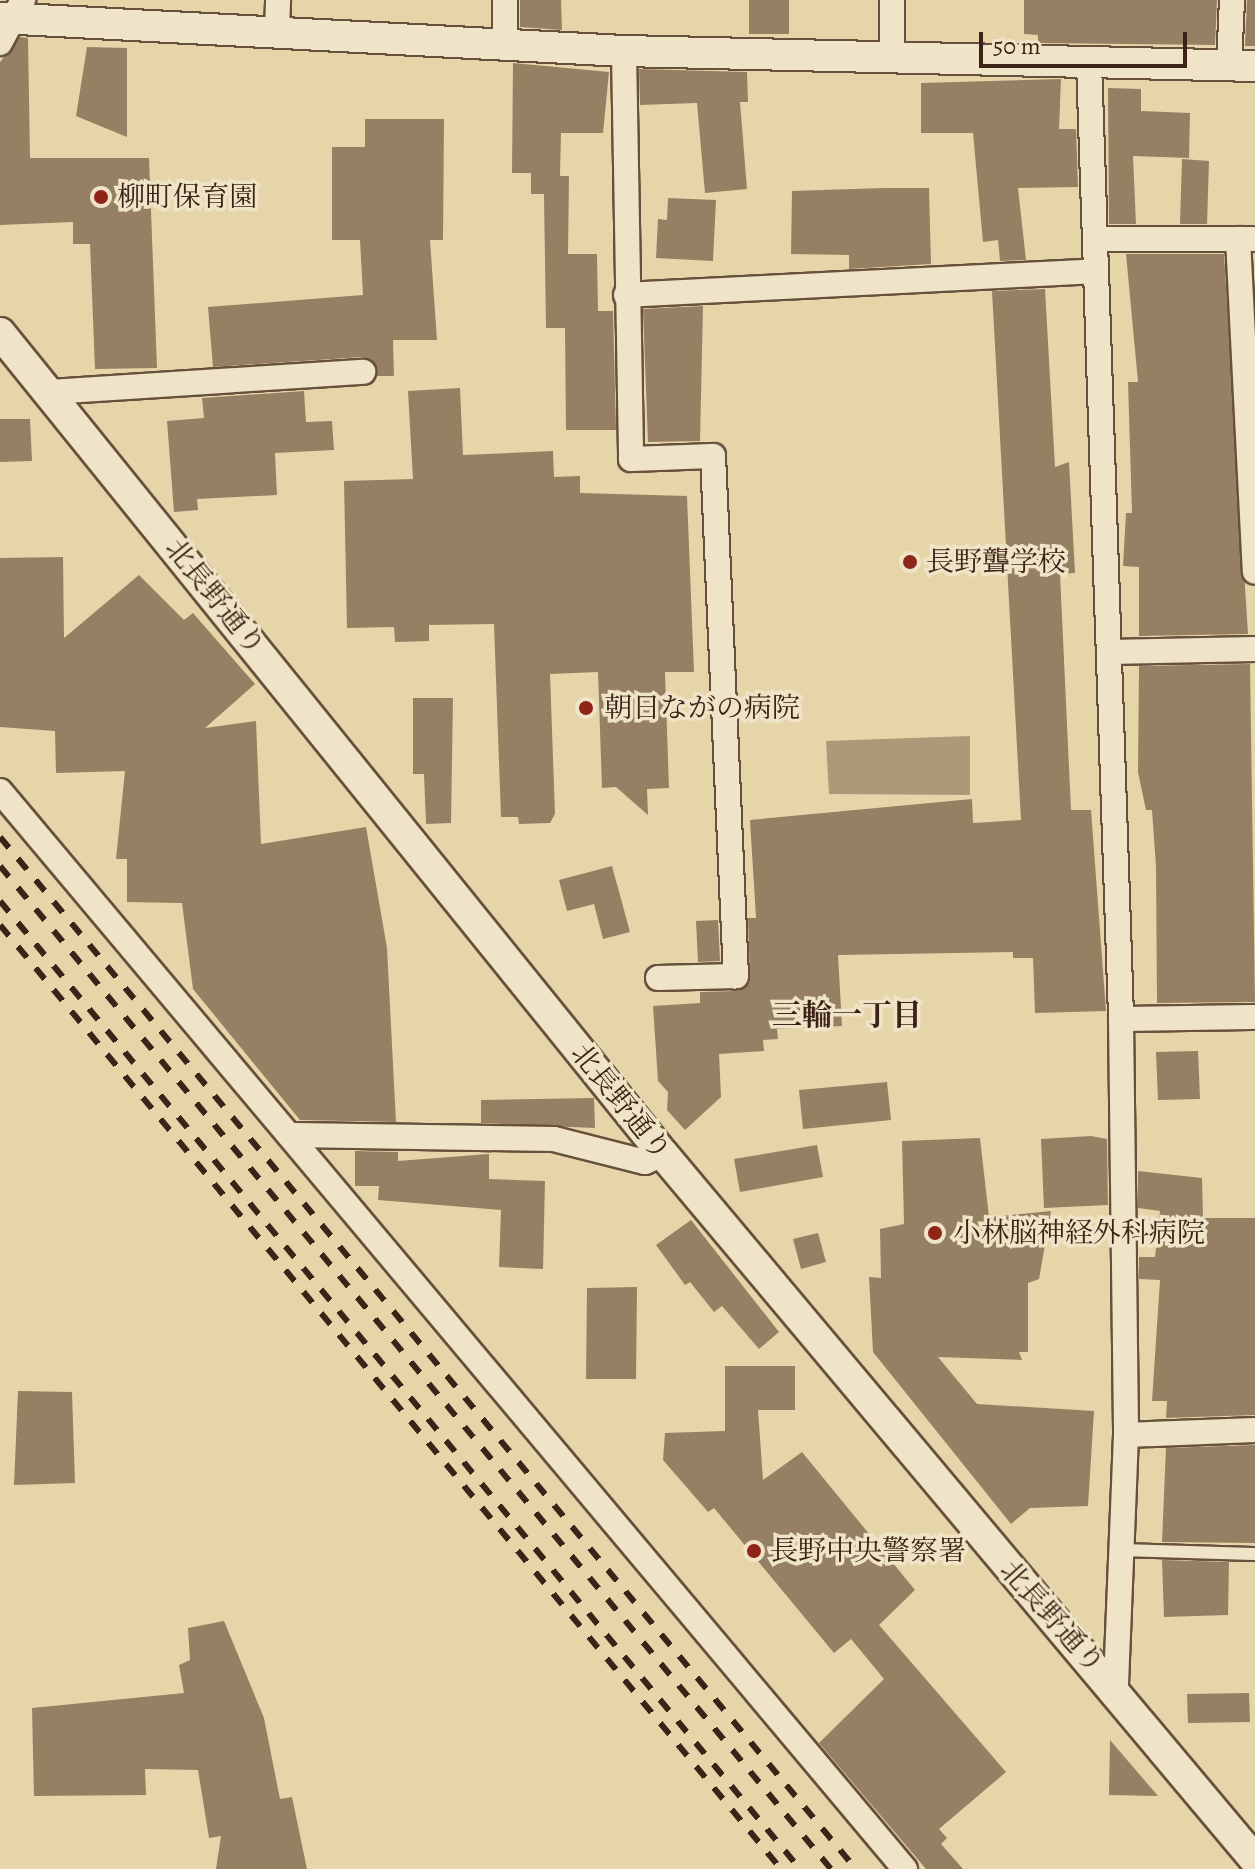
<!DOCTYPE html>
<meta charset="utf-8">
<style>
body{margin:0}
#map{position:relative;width:1255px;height:1869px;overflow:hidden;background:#e6d5a9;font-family:Alegreya,"Noto Serif JP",serif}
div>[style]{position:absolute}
.water>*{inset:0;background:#ad9877}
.building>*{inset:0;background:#958063}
.roads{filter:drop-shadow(2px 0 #67503c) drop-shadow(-2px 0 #67503c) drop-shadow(0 2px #67503c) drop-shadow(0 -2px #67503c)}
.service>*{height:12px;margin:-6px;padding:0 6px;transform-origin:6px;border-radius:6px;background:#efe4c7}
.minor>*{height:24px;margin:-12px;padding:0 12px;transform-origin:12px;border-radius:12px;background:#efe4c7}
.tertiary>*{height:30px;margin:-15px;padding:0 15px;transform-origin:15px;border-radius:15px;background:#efe4c7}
.rail>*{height:6px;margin-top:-3px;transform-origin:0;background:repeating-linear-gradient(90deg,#3d2317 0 14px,transparent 0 28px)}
.dots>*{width:22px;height:22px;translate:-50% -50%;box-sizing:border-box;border:4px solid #efe4c7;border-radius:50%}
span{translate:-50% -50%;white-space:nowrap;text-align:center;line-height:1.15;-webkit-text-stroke:7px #efe4c7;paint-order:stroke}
.poi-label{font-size:28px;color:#3d2317}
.left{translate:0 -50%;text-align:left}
.street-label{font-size:28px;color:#3d2317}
.neighbourhood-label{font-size:30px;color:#3d2317;font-weight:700}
.scale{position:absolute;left:979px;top:32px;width:208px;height:36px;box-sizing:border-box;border:4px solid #3d2317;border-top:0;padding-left:10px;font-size:24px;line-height:28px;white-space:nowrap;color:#3d2317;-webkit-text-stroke:6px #efe4c7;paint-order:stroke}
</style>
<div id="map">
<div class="water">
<i style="clip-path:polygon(970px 736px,970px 795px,829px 794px,826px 741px)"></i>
</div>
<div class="building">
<i style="clip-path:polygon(520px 0,561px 0,562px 30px,520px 27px)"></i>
<i style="clip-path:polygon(749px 0,789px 0,789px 34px,749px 34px)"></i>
<i style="clip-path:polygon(1024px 0,1217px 0,1215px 45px,1038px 43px,1038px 35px,1024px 34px)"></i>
<i style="clip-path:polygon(1247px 0,1255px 0,1255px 46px,1245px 46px)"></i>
<i style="clip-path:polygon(20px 37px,28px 38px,30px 158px,149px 158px,157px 368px,95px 369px,90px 244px,73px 244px,73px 222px,0 225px,0 62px)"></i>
<i style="clip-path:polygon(87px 47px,127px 48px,127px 137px,76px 116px)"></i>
<i style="clip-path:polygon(513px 63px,609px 72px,603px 133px,561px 133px,560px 176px,569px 176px,568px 254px,597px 254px,598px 311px,613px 311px,616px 430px,566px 430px,565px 328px,546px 328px,544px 194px,531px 194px,531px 173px,512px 173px)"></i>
<i style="clip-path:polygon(639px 69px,747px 72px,748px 102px,740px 102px,747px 189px,705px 193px,697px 103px,640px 105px)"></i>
<i style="clip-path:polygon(1061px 79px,1059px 129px,1076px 129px,1078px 187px,1018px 188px,1026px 260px,1000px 261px,998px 240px,983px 242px,973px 133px,921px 133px,921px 83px)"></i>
<i style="clip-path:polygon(1108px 88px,1141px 89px,1141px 111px,1190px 113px,1189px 158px,1133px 156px,1136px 224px,1109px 224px)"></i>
<i style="clip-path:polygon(365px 119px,444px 119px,443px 240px,430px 240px,437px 340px,393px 340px,394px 376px,377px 376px,375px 363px,362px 357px,213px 367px,208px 307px,363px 295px,360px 240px,332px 240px,332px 147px,365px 147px)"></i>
<i style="clip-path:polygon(1182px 159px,1209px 161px,1207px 224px,1180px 224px)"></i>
<i style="clip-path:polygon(884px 188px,929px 188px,931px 264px,849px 269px,849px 255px,791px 254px,792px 191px)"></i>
<i style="clip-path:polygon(668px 198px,716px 200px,713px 261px,656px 258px,658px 219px,667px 220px)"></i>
<i style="clip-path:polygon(1126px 254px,1224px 254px,1248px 634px,1139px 636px,1139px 567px,1123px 566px,1126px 513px,1132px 513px,1128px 382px,1138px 382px)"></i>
<i style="clip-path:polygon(1045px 289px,1055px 467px,1069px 462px,1075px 573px,1060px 574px,1071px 810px,1091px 810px,1106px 1011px,1035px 1013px,1033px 958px,1013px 958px,1013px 952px,838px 955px,842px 1026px,777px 1029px,778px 1039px,763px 1040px,764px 1051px,719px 1054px,721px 1097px,685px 1130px,667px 1110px,668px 1092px,658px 1081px,653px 1006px,700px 1003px,700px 992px,737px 991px,750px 982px,748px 918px,756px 918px,750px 820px,972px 799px,973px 823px,1021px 820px,992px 291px)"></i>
<i style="clip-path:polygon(703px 306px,700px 441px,648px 442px,643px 309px)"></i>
<i style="clip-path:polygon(460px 388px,463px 455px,553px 451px,554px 477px,580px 476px,580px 493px,687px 496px,694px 672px,665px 672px,669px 788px,647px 789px,648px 815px,616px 787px,602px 788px,598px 672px,550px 674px,555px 814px,550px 823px,519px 824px,518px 817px,501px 817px,494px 624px,429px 625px,429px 641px,395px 642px,394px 627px,347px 628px,344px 481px,413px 479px,408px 391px)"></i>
<i style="clip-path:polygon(304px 391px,306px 422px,332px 421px,334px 450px,275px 453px,277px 495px,197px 499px,198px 510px,174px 512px,167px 421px,204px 418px,202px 398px)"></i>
<i style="clip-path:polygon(0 419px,30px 419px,32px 461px,0 462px)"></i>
<i style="clip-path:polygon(63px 557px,64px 638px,139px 575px,184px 620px,193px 613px,255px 684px,205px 728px,256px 721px,261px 844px,366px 827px,387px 948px,396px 1122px,300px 1120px,193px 989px,182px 903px,127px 902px,127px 859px,116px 859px,125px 771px,56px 773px,55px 731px,0 727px,0 558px)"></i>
<i style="clip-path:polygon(1250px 664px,1255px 1002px,1157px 1003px,1156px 867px,1152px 810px,1146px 810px,1138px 772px,1139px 666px)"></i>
<i style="clip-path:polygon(413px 698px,453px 698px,451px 823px,426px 824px,424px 774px,413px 774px)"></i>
<i style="clip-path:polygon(612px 866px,630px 932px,603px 939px,594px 904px,567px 911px,559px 880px)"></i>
<i style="clip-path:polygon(718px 920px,720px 961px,698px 962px,696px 921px)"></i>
<i style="clip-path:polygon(1198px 1051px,1200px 1099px,1158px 1100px,1156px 1052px)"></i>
<i style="clip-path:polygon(887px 1082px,891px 1120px,803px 1129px,799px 1090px)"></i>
<i style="clip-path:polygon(594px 1098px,595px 1128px,481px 1123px,481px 1100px)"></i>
<i style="clip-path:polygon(1091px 1136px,1107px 1139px,1108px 1205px,1044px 1208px,1041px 1139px)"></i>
<i style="clip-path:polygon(980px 1138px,989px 1217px,1051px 1211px,1039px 1279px,1028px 1283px,1028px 1352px,1019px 1352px,1022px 1360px,938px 1357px,977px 1404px,1094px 1411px,1088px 1506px,1030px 1508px,1011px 1524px,873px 1352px,869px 1277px,881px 1278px,880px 1229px,904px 1224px,902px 1141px)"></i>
<i style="clip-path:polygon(817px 1145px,823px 1177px,740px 1192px,734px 1159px)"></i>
<i style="clip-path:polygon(355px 1151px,398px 1152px,398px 1161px,489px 1154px,489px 1179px,545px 1181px,543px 1269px,499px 1267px,501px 1210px,378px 1200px,379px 1186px,355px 1186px)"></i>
<i style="clip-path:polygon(1138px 1171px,1202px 1178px,1203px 1218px,1255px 1218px,1255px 1415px,1166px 1418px,1167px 1401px,1152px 1401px,1160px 1280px,1139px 1279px,1139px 1257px,1155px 1257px,1160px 1211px,1138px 1208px)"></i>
<i style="clip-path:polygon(691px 1220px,779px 1332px,759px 1349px,722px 1306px,714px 1312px,690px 1282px,685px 1285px,656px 1245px)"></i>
<i style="clip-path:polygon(818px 1233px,826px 1262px,801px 1269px,793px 1239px)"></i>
<i style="clip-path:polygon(637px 1287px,636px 1379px,586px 1379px,587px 1288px)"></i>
<i style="clip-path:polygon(725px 1366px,795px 1366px,795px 1410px,758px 1410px,763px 1480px,802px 1452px,915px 1590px,879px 1625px,1006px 1772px,939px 1829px,947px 1838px,941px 1844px,963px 1869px,926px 1869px,819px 1743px,884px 1679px,851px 1639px,834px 1653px,714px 1508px,708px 1512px,663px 1460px,665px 1433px,725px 1431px)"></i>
<i style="clip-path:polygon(18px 1391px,72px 1392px,75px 1483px,14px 1485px)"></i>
<i style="clip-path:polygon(1255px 1445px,1255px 1543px,1162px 1542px,1166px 1448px)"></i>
<i style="clip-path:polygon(1162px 1560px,1229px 1562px,1228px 1615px,1164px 1617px)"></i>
<i style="clip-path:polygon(224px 1621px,264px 1718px,280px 1799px,292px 1797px,307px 1869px,216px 1869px,221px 1836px,209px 1838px,198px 1770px,145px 1769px,146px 1795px,34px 1796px,32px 1708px,184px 1693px,179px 1665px,190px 1660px,188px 1628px)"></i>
<i style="clip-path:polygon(1249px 1693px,1250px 1722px,1188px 1723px,1187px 1694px)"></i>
<i style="clip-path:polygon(1110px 1740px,1158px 1796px,1109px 1795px)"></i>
</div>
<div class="roads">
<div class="service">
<i style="left:1120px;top:1550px;width:135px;rotate:1.7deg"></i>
</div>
<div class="minor">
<i style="left:505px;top:0;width:45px;rotate:90deg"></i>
<i style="left:277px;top:31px;width:31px;rotate:-88deg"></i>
<i style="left:0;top:43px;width:49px;rotate:-61.9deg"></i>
<i style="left:624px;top:51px;width:408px;rotate:89deg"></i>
<i style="left:631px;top:459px;width:82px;rotate:-2.1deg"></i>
<i style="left:713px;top:456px;width:521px;rotate:87.47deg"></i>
<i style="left:736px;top:976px;width:78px;rotate:178.5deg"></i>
<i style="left:892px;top:57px;width:57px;rotate:-90deg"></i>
<i style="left:1089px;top:62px;width:958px;rotate:88.08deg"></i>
<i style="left:1121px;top:1019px;width:416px;rotate:89.3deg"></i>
<i style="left:1126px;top:1435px;width:253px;rotate:92.3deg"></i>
<i style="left:1229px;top:64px;width:64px;rotate:-87.3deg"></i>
<i style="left:1095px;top:239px;width:158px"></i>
<i style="left:1238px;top:239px;width:333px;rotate:87.1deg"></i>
<i style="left:626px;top:295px;width:470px;rotate:-2.9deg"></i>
<i style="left:50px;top:392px;width:314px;rotate:-3.7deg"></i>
<i style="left:1109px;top:652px;width:146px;rotate:-1.2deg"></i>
<i style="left:0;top:791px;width:1408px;rotate:49.99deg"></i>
<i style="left:1121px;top:1019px;width:134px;rotate:-0.9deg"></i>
<i style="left:294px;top:1135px;width:260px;rotate:0.9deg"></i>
<i style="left:554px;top:1139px;width:94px;rotate:14.2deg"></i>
<i style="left:645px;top:1162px;width:20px;rotate:-24deg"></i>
<i style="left:1126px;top:1435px;width:129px;rotate:-2.2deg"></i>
</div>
<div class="tertiary">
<i style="left:0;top:18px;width:625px;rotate:3.03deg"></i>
<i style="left:624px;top:51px;width:631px;rotate:1.36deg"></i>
<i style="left:0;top:333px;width:1055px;rotate:51.08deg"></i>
<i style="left:663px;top:1154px;width:921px;rotate:50.02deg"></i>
</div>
</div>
<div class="rail">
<i style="left:0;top:837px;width:1341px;rotate:50.33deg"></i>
<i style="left:0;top:866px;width:1303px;rotate:50.36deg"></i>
<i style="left:0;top:901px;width:1256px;rotate:50.43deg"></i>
<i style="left:0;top:925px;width:1225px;rotate:50.4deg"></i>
</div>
<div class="dots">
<i style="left:101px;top:197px;background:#8f2418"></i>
<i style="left:910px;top:562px;background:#8f2418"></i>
<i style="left:586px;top:708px;background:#8f2418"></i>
<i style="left:935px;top:1233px;background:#8f2418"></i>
<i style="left:754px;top:1551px;background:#8f2418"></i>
</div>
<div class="poi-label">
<span class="left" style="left:117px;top:197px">柳町保育園</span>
<span class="left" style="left:926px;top:562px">長野聾学校</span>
<span class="left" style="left:604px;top:708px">朝日ながの病院</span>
<span class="left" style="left:953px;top:1233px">小林脳神経外科病院</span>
<span class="left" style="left:770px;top:1551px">長野中央警察署</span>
</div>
<div class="street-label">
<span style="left:215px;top:597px;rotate:51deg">北長野通り</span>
<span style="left:621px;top:1102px;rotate:51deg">北長野通り</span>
<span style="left:1052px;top:1617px;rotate:48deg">北長野通り</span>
</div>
<div class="neighbourhood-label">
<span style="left:847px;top:1015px">三輪一丁目</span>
</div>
<div class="scale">50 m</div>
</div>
